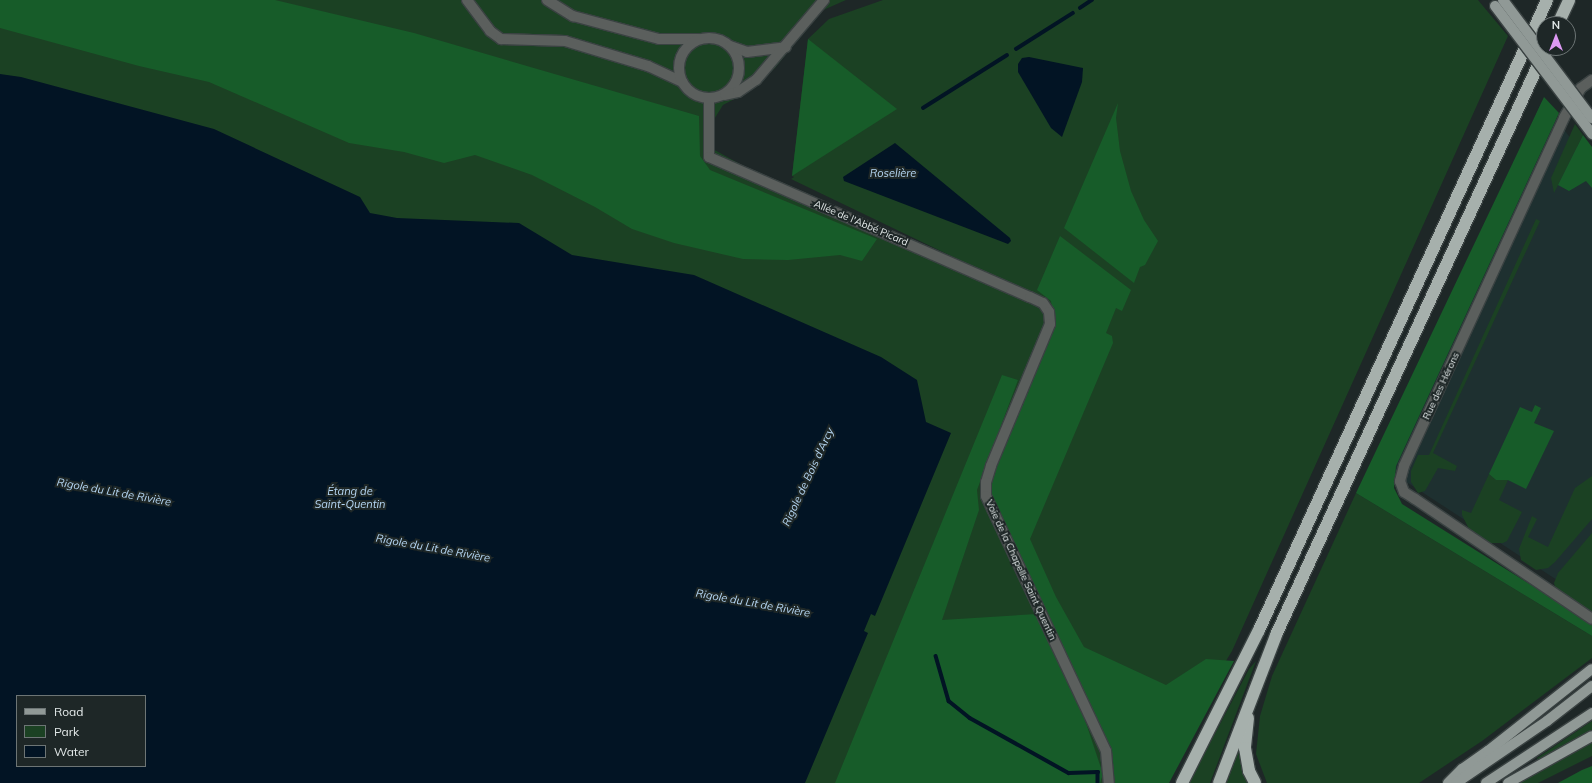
<!DOCTYPE html>
<meta charset="utf-8">
<style>
body{margin:0}
#map{position:relative;width:1592px;height:783px;overflow:hidden;background:#1e2727;font-family:Mulish,sans-serif}
div>[style]{position:absolute}
.built>*{inset:0;background:#1e3030}
.green>*{inset:0;background:#1b4123}
.forest>*{inset:0;background:#175c29}
.water>*{inset:0;background:#021424}
.stream>*{height:3.5px;margin:-1.75px;padding:0 1.75px;transform-origin:1.75px;border-radius:1.75px;background:#021424}
.roads{filter:drop-shadow(1px 0 #3a4242) drop-shadow(-1px 0 #3a4242) drop-shadow(0 1px #3a4242) drop-shadow(0 -1px #3a4242)}
.minor>*{height:10px;margin:-5px;padding:0 5px;transform-origin:5px;border-radius:5px;background:#5b5f5d}
.minor>.ring{margin:-5px;padding:0;box-sizing:content-box;background:none;border:10px solid #5b5f5d;border-radius:50%}
.major>*{height:10px;margin:-5px;padding:0 5px;transform-origin:5px;border-radius:5px;background:#909996}
.highway>*{height:12px;margin:-6px;padding:0 6px;transform-origin:6px;border-radius:6px;background:#a6b0ac}
.bridges{filter:drop-shadow(1px 0 #3a4242) drop-shadow(-1px 0 #3a4242) drop-shadow(0 1px #3a4242) drop-shadow(0 -1px #3a4242)}
.major-bridge>*{height:10px;margin:-5px;padding:0 5px;transform-origin:5px;border-radius:5px;background:#909996}
span{translate:-50% -50%;white-space:nowrap;text-align:center;line-height:1.15;-webkit-text-stroke:4px #1e2727;paint-order:stroke}
.street-label{font-size:10px;color:#e3e9e9}
.water-label{font-size:11px;color:#b5d6f3;font-style:italic}
.legend{position:absolute;left:16px;top:695px;width:130px;height:72px;box-sizing:border-box;background:#1e2727;border:1px solid #6d7575;margin:0;padding:5px 7px;list-style:none;font-size:12px;color:#e3e9e9}
.legend li{display:flex;align-items:center;gap:8px;height:20px}
.legend b{width:20px;border:1px solid #6d7575}
.north{position:absolute;left:1536px;top:16px;width:40px;height:40px;box-sizing:border-box;background:#1e2727;border:1px solid #6d7575;border-radius:50%;rotate:0deg;font-size:11px;font-weight:700;line-height:16px;text-align:center;color:#e3e9e9}
.north::after{content:'';display:block;margin:auto;width:14px;height:18px;background:#dd99f3;clip-path:polygon(50% 0,100% 100%,50% 72%,0 100%)}
</style>
<div id="map">
<div class="built">
<i style="clip-path:polygon(1542px 101px,1592px 166px,1592px 600px,1586px 599px,1382px 466px)"></i>
</div>
<div class="green">
<i style="clip-path:polygon(evenodd,0 0,846px 0,821px 11px,775px 68px,746px 93px,723px 105px,713px 121px,711px 148px,749px 169px,974px 267px,791px 179px,794px 177px,792px 176px,808px 39px,829px 19px,883px 0,1478px 0,1508px 36px,1232px 651px,1177px 741px,1126px 783px,0 783px,0 0,17px 696px,145px 696px,145px 766px,17px 766px,17px 696px)"></i>
<i style="clip-path:polygon(1575px 124px,1583px 135px,1554px 193px,1551px 178px)"></i>
<i style="clip-path:polygon(1536px 219px,1540px 221px,1433px 453px,1457px 466px,1455px 471px,1438px 468px,1425px 491px,1418px 493px,1411px 482px,1411px 471px,1418px 455px,1429px 455px)"></i>
<i style="clip-path:polygon(1489px 474px,1496px 480px,1508px 480px,1499px 500px,1522px 512px,1507px 541px,1503px 543px,1490px 543px,1469px 529px,1462px 515px,1462px 510px,1471px 513px)"></i>
<i style="clip-path:polygon(1592px 476px,1592px 519px,1555px 562px,1548px 568px,1536px 570px,1521px 560px,1519px 549px,1532px 516px,1537px 519px,1528px 537px,1548px 547px,1575px 488px)"></i>
<i style="clip-path:polygon(1356px 493px,1592px 636px,1592px 658px,1482px 741px,1419px 783px,1267px 783px,1256px 754px,1260px 716px,1272px 676px)"></i>
<i style="clip-path:polygon(1592px 533px,1592px 614px,1556px 590px,1554px 583px,1558px 573px)"></i>
<i style="clip-path:polygon(1256px 661px,1210px 783px,1189px 783px,1249px 669px)"></i>
<i style="clip-path:polygon(1592px 721px,1592px 731px,1538px 760px,1537px 758px)"></i>
<i style="clip-path:polygon(1592px 743px,1592px 756px,1538px 783px,1515px 783px)"></i>
<i style="clip-path:polygon(1240px 749px,1249px 783px,1225px 783px,1236px 752px)"></i>
</div>
<div class="forest">
<i style="clip-path:polygon(0 0,275px 0,414px 33px,699px 116px,700px 156px,710px 170px,877px 239px,862px 261px,840px 255px,788px 260px,743px 259px,674px 243px,632px 229px,595px 207px,532px 175px,475px 155px,444px 163px,404px 152px,349px 143px,209px 82px,139px 66px,0 28px)"></i>
<i style="clip-path:polygon(808px 39px,897px 109px,792px 176px)"></i>
<i style="clip-path:polygon(1544px 97px,1559px 113px,1396px 466px,1394px 488px,1402px 504px,1592px 623px,1592px 636px,1356px 493px)"></i>
<i style="clip-path:polygon(1118px 103px,1116px 118px,1120px 151px,1131px 191px,1144px 220px,1158px 241px,1145px 265px,1140px 267px,1134px 283px,1064px 228px)"></i>
<i style="clip-path:polygon(1583px 135px,1592px 147px,1592px 188px,1586px 181px,1569px 191px,1558px 185px)"></i>
<i style="clip-path:polygon(1060px 236px,1131px 290px,1122px 311px,1116px 308px,1106px 333px,1112px 336px,1113px 343px,1030px 539px,1056px 597px,1084px 647px,1166px 685px,1206px 659px,1234px 661px,1169px 783px,1113px 783px,1111px 759px,992px 496px,991px 484px,995px 470px,1054px 326px,1051px 301px,1037px 290px)"></i>
<i style="clip-path:polygon(1002px 375px,1018px 380px,977px 490px,979px 510px,942px 620px,1037px 614px,1085px 720px,1103px 774px,1100px 783px,835px 783px)"></i>
<i style="clip-path:polygon(1535px 405px,1541px 408px,1534px 423px,1554px 431px,1526px 489px,1508px 480px,1496px 480px,1489px 474px,1520px 407px,1532px 412px)"></i>
<i style="clip-path:polygon(1592px 766px,1592px 783px,1558px 783px,1582px 770px)"></i>
</div>
<div class="water">
<i style="clip-path:polygon(1029px 57px,1083px 68px,1082px 82px,1062px 137px,1051px 128px,1018px 72px,1018px 64px,1022px 58px)"></i>
<i style="clip-path:polygon(evenodd,0 74px,21px 77px,214px 129px,360px 197px,370px 213px,397px 218px,519px 223px,572px 255px,694px 275px,881px 357px,917px 380px,926px 422px,951px 433px,875px 616px,871px 614px,864px 631px,868px 633px,805px 783px,0 783px,0 74px,17px 696px,145px 696px,145px 766px,17px 766px,17px 696px)"></i>
<i style="clip-path:polygon(895px 143px,1010px 238px,1011px 241px,1008px 244px,844px 181px,843px 177px)"></i>
</div>
<div class="stream">
<i style="left:1080px;top:8px;width:14px;rotate:-34deg"></i>
<i style="left:1016px;top:49px;width:67px;rotate:-32.3deg"></i>
<i style="left:923px;top:108px;width:99px;rotate:-32.2deg"></i>
<i style="left:936px;top:656px;width:47px;rotate:73.9deg"></i>
<i style="left:949px;top:701px;width:27px;rotate:39deg"></i>
<i style="left:970px;top:718px;width:113px;rotate:29.1deg"></i>
<i style="left:1069px;top:773px;width:29px;rotate:-2deg"></i>
<i style="left:1098px;top:772px;width:11px;rotate:90deg"></i>
</div>
<div class="roads">
<div class="minor">
<i style="left:467px;top:0;width:39px;rotate:53deg"></i>
<i style="left:490px;top:31px;width:14px;rotate:36deg"></i>
<i style="left:501px;top:39px;width:64px;rotate:1.8deg"></i>
<i style="left:565px;top:41px;width:87px;rotate:16.8deg"></i>
<i style="left:648px;top:66px;width:38px;rotate:25deg"></i>
<i style="left:547px;top:0;width:31px;rotate:32deg"></i>
<i style="left:573px;top:16px;width:89px;rotate:15deg"></i>
<i style="left:659px;top:39px;width:40px"></i>
<i class="ring" style="left:679px;top:38px;width:50px;height:50px"></i>
<i style="left:730px;top:46px;width:18px;rotate:19deg"></i>
<i style="left:747px;top:52px;width:39px;rotate:-7deg"></i>
<i style="left:1592px;top:80px;width:14px;rotate:144deg"></i>
<i style="left:1581px;top:88px;width:34px;rotate:120deg"></i>
<i style="left:1564px;top:118px;width:383px;rotate:114.7deg"></i>
<i style="left:1404px;top:466px;width:16px;rotate:105deg"></i>
<i style="left:1400px;top:481px;width:12px;rotate:70deg"></i>
<i style="left:1404px;top:492px;width:13px;rotate:32deg"></i>
<i style="left:1415px;top:499px;width:214px;rotate:34.1deg"></i>
<i style="left:725px;top:95px;width:13px;rotate:-13deg"></i>
<i style="left:738px;top:92px;width:22px;rotate:-34deg"></i>
<i style="left:756px;top:80px;width:105px;rotate:-49.6deg"></i>
<i style="left:709px;top:99px;width:58px;rotate:90deg"></i>
<i style="left:709px;top:157px;width:350px;rotate:23.6deg"></i>
<i style="left:1030px;top:297px;width:14px;rotate:25deg"></i>
<i style="left:1043px;top:303px;width:11px;rotate:56deg"></i>
<i style="left:1049px;top:312px;width:12px;rotate:85deg"></i>
<i style="left:1050px;top:324px;width:154px;rotate:112.6deg"></i>
<i style="left:991px;top:466px;width:17px;rotate:107deg"></i>
<i style="left:986px;top:482px;width:14px;rotate:90deg"></i>
<i style="left:986px;top:496px;width:282px;rotate:64.8deg"></i>
<i style="left:1106px;top:751px;width:32px;rotate:85deg"></i>
</div>
<div class="major">
<i style="left:1448px;top:783px;width:20px;rotate:-45deg"></i>
<i style="left:1462px;top:769px;width:32px;rotate:-35deg"></i>
<i style="left:1488px;top:751px;width:132px;rotate:-38.3deg"></i>
<i style="left:1456px;top:783px;width:110px;rotate:-34.3deg"></i>
<i style="left:1547px;top:721px;width:57px;rotate:-37.9deg"></i>
<i style="left:1486px;top:783px;width:127px;rotate:-33.4deg"></i>
<i style="left:1508px;top:783px;width:96px;rotate:-29.2deg"></i>
</div>
<div class="highway">
<i style="left:1558px;top:24px;width:26px;rotate:-65deg"></i>
<i style="left:1248px;top:718px;width:30px;rotate:96deg"></i>
<i style="left:1245px;top:748px;width:23px;rotate:80deg"></i>
<i style="left:1249px;top:771px;width:13px;rotate:63deg"></i>
<i style="left:1182px;top:783px;width:171px;rotate:-63.3deg"></i>
<i style="left:1259px;top:630px;width:693px;rotate:-65.43deg"></i>
<i style="left:1219px;top:783px;width:159px;rotate:-68.9deg"></i>
<i style="left:1276px;top:635px;width:646px;rotate:-65.3deg"></i>
</div>
</div>
<div class="bridges">
<div class="major-bridge">
<i style="left:1503px;top:0;width:148px;rotate:53deg"></i>
<i style="left:1495px;top:6px;width:161px;rotate:52.8deg"></i>
</div>
</div>
<div class="street-label">
<span style="left:861px;top:223px;rotate:23deg">Allée de l'Abbé Picard</span>
<span style="left:1441px;top:386px;rotate:-65deg">Rue des Hérons</span>
<span style="left:1021px;top:570px;rotate:65deg">Voie de la Chapelle Saint Quentin</span>
</div>
<div class="water-label">
<span style="left:893px;top:173px">Roselière</span>
<span style="left:808px;top:477px;rotate:-65deg">Rigole de Bois d'Arcy</span>
<span style="left:114px;top:492px;rotate:10deg">Rigole du Lit de Rivière</span>
<span style="left:350px;top:498px">Étang de<br>Saint-Quentin</span>
<span style="left:433px;top:548px;rotate:10deg">Rigole du Lit de Rivière</span>
<span style="left:753px;top:603px;rotate:10deg">Rigole du Lit de Rivière</span>
</div>
<ul class="legend">
<li><b style="height:5px;background:#909996"></b>Road</li>
<li><b style="height:11px;background:#1b4123"></b>Park</li>
<li><b style="height:11px;background:#021424"></b>Water</li>
</ul>
<div class="north">N</div>
</div>
